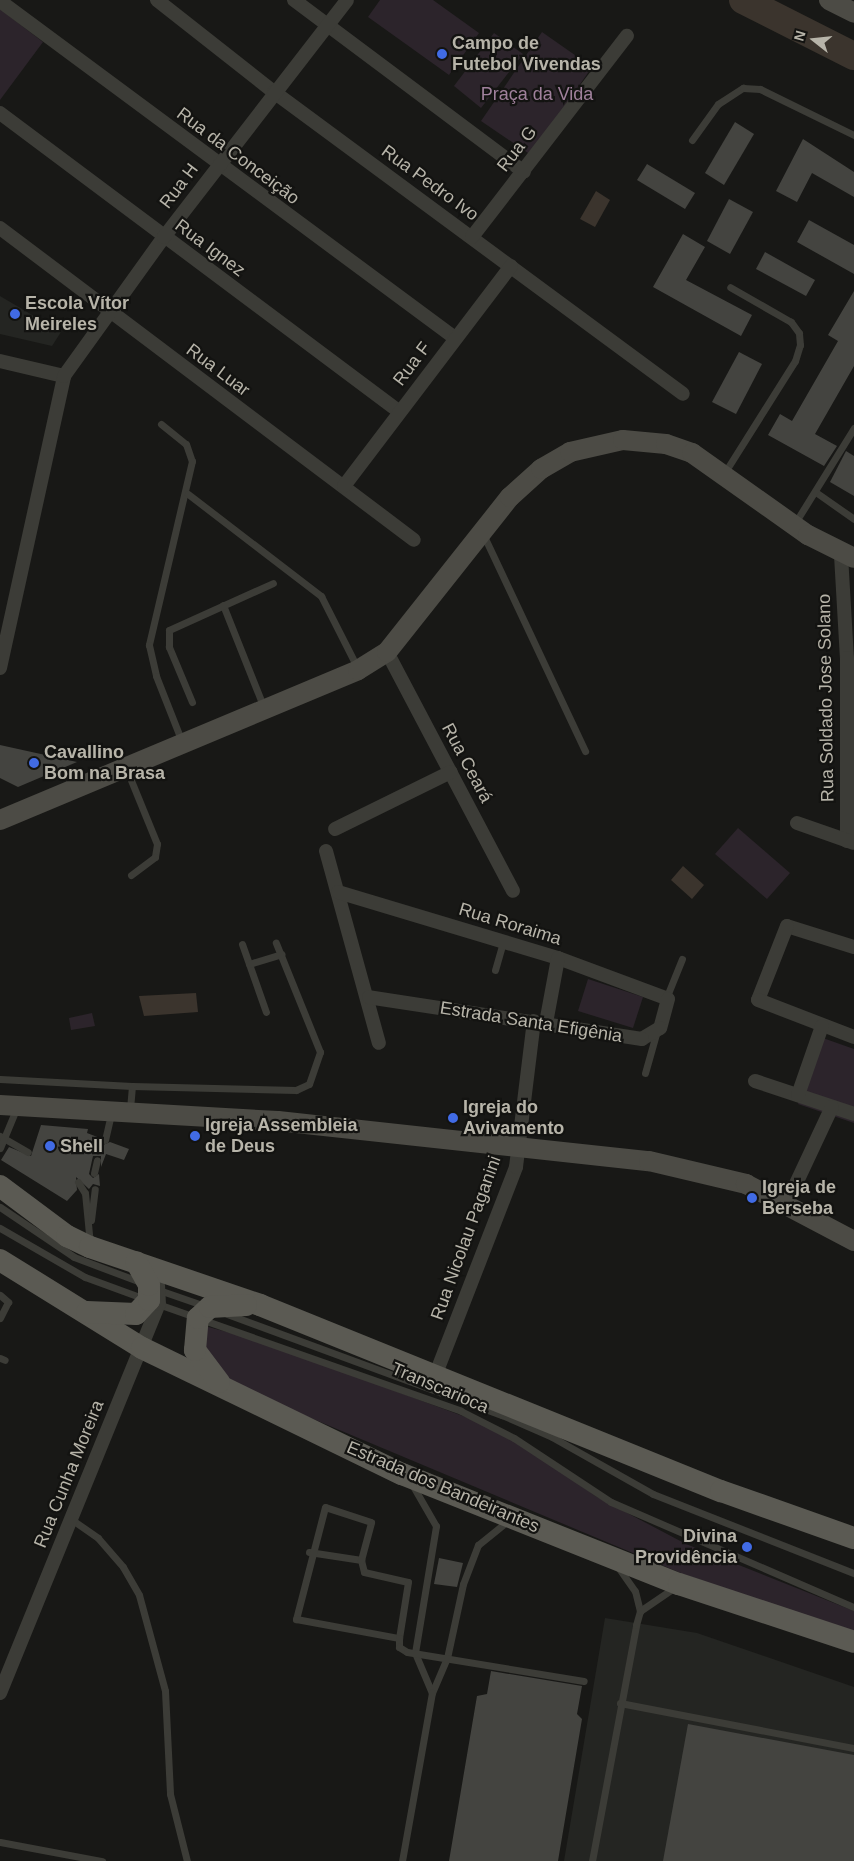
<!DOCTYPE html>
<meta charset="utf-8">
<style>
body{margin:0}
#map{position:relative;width:854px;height:1861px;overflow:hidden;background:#181816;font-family:Arial,sans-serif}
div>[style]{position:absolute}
.built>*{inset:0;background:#242522}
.green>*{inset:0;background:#2c242b}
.water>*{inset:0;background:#3b342d}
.river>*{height:28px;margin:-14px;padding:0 14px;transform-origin:14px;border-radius:14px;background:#3b342d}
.building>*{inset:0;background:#444440}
.lane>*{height:7px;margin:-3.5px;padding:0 3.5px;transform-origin:3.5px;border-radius:3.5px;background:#3c3c37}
.street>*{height:14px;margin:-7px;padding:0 7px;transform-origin:7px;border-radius:7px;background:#3c3c37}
.secondary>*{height:20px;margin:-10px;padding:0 10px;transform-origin:10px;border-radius:10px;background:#4c4b45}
.primary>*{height:22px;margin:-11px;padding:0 11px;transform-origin:11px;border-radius:11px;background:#5b5a53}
.dots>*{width:14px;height:14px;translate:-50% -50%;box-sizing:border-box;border:2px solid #131311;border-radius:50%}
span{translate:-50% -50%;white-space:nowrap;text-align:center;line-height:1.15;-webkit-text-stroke:4.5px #131311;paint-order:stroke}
.poi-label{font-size:18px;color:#b7b4a9;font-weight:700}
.left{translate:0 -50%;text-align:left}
.right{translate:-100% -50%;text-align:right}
.park-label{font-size:18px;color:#a0819c}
.street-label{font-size:18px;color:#b7b4a9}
.north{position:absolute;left:789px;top:15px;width:50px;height:50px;-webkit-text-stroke:4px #131311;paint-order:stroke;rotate:286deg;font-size:14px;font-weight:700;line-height:20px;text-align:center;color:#b7b4a9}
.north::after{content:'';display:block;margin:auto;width:18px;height:22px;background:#b7b4a9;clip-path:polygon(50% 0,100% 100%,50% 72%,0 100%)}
</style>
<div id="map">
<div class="built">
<i style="clip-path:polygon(0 296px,61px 332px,52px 346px,0 334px)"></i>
<i style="clip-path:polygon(605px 1618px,697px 1633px,854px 1687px,854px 1861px,564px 1861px)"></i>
</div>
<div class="green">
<i style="clip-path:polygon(380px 0,433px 0,479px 33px,449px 75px,368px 17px)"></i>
<i style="clip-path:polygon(0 9px,43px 42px,0 100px)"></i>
<i style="clip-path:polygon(542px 32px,592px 67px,531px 155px,481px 121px)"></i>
<i style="clip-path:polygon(494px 33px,523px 54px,481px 108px,454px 86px)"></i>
<i style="clip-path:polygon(738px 828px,790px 873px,767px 899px,715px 854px)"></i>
<i style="clip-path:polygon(588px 979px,643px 997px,633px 1028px,578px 1011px)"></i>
<i style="clip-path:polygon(92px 1013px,95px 1026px,71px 1030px,69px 1018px)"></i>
<i style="clip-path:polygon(820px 1037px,854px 1049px,854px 1123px,798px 1104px)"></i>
<i style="clip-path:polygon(201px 1325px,257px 1340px,471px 1419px,522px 1445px,597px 1497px,686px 1544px,854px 1611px,854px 1634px,683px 1574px,234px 1386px,209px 1372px)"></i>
</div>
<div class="water">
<i style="clip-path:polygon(596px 191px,610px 200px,595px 227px,580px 219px)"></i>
<i style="clip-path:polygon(683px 866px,704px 885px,692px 899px,671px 880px)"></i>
<i style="clip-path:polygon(196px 993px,198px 1012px,144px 1016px,139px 996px)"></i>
</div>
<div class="river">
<i style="left:743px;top:0;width:124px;rotate:26.8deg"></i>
</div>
<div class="building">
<i style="clip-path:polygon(735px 122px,754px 134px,724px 185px,705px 173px)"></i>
<i style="clip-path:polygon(803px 139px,854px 172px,854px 197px,812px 173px,797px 202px,776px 191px)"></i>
<i style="clip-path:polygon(647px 164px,695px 193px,685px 209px,637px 180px)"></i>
<i style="clip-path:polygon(729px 199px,753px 212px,730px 254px,707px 241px)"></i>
<i style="clip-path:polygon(809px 220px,854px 245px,854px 274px,797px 242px)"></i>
<i style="clip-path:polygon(683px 234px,705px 247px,686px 280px,752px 315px,741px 336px,653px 287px)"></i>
<i style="clip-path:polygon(765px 252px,815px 280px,806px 296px,756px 269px)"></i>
<i style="clip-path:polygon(854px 291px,854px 366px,815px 434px,837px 446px,824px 466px,768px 435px,780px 414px,792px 421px,838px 341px,828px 335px)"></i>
<i style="clip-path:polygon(739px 352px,762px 364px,736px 414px,712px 402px)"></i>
<i style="clip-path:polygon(846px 451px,854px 456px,854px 496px,830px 482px)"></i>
<i style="clip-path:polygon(0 745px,77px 762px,18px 787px,0 778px)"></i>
<i style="clip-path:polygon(41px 1125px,88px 1129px,87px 1133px,100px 1138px,103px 1145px,110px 1142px,129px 1149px,124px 1160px,106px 1154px,101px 1167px,101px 1156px,93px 1156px,89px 1174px,93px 1178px,99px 1174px,100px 1186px,93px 1184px,89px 1189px,76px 1177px,77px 1190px,67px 1201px,1px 1160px,9px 1147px,31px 1156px)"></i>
<i style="clip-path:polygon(439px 1558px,463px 1563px,457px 1587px,434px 1584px)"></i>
<i style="clip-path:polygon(491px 1671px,582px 1686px,577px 1714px,582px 1719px,558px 1861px,449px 1861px,477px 1696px,487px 1694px)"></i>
<i style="clip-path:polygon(688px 1724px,854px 1755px,854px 1861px,663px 1861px)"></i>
</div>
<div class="lane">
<i style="left:692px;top:140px;width:44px;rotate:-54.2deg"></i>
<i style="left:718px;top:104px;width:30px;rotate:-33deg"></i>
<i style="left:743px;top:88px;width:17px;rotate:3deg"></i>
<i style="left:760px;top:89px;width:105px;rotate:26.1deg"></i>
<i style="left:161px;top:424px;width:32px;rotate:39deg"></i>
<i style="left:186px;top:444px;width:18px;rotate:71deg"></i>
<i style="left:192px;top:461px;width:189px;rotate:103.2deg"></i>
<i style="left:149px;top:645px;width:32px;rotate:77deg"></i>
<i style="left:156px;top:676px;width:71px;rotate:68.5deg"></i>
<i style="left:725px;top:472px;width:131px;rotate:-57.8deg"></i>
<i style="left:795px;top:361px;width:17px;rotate:-73deg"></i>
<i style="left:800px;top:345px;width:12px;rotate:-95deg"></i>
<i style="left:799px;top:333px;width:14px;rotate:-126deg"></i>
<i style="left:791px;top:322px;width:70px;rotate:-150.2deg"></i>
<i style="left:817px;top:493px;width:45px;rotate:35.1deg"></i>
<i style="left:188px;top:494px;width:168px;rotate:37.5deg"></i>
<i style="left:321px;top:596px;width:82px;rotate:63.1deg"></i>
<i style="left:795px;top:523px;width:112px;rotate:-58.2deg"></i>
<i style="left:483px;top:534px;width:240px;rotate:64.8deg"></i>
<i style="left:223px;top:605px;width:111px;rotate:68.3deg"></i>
<i style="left:192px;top:702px;width:60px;rotate:-112.7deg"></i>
<i style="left:169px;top:647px;width:17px;rotate:-90deg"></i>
<i style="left:169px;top:630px;width:114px;rotate:-24.3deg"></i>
<i style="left:126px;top:768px;width:82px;rotate:67.8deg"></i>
<i style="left:157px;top:844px;width:13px;rotate:99deg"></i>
<i style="left:155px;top:857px;width:30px;rotate:143deg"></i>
<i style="left:242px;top:944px;width:72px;rotate:70.6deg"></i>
<i style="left:249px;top:964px;width:34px;rotate:-17deg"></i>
<i style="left:495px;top:970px;width:29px;rotate:-74deg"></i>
<i style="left:667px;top:996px;width:40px;rotate:-68deg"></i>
<i style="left:645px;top:1073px;width:41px;rotate:-74.2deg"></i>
<i style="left:0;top:1079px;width:132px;rotate:3deg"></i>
<i style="left:132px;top:1086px;width:25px;rotate:95deg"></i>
<i style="left:132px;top:1086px;width:164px;rotate:1.4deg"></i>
<i style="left:296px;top:1090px;width:14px;rotate:-25deg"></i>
<i style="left:309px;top:1084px;width:34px;rotate:-71deg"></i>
<i style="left:320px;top:1052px;width:118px;rotate:-112deg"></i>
<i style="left:0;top:1136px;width:32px;rotate:30deg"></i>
<i style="left:105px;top:1140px;width:27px;rotate:-77deg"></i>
<i style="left:0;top:1148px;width:44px;rotate:-67.5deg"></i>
<i style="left:94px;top:1173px;width:13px;rotate:-77deg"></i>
<i style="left:78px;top:1182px;width:13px;rotate:58deg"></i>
<i style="left:85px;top:1193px;width:51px;rotate:84.4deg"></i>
<i style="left:0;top:1207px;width:89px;rotate:34deg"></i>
<i style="left:74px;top:1257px;width:71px;rotate:20.7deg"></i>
<i style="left:91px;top:1220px;width:31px;rotate:-83deg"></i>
<i style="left:0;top:1228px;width:98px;rotate:30deg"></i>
<i style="left:85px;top:1277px;width:64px;rotate:20.1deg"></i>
<i style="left:156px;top:1289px;width:52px;rotate:19.1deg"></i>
<i style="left:0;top:1295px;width:11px;rotate:41deg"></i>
<i style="left:8px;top:1302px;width:18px;rotate:117deg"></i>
<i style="left:158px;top:1304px;width:321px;rotate:19.4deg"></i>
<i style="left:461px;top:1411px;width:59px;rotate:27deg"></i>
<i style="left:514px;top:1438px;width:116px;rotate:33.4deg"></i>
<i style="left:611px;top:1502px;width:265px;rotate:23.4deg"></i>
<i style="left:227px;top:1314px;width:293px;rotate:20.2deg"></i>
<i style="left:502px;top:1415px;width:55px;rotate:23.7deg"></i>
<i style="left:552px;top:1437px;width:116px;rotate:29.4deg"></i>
<i style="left:653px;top:1494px;width:216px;rotate:21.5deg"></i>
<i style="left:0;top:1358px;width:5px;rotate:22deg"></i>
<i style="left:413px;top:1486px;width:46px;rotate:60.1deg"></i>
<i style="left:436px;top:1526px;width:129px;rotate:99.4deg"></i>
<i style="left:415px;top:1653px;width:43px;rotate:67deg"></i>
<i style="left:432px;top:1693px;width:38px;rotate:-67deg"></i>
<i style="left:447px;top:1658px;width:76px;rotate:-77.8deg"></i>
<i style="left:463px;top:1584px;width:42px;rotate:-69deg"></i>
<i style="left:478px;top:1545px;width:38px;rotate:-39deg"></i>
<i style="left:71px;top:1519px;width:33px;rotate:35deg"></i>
<i style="left:98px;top:1538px;width:38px;rotate:49deg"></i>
<i style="left:123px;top:1567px;width:32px;rotate:60deg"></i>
<i style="left:139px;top:1595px;width:99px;rotate:74.8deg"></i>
<i style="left:165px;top:1691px;width:103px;rotate:87.2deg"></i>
<i style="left:170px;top:1794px;width:69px;rotate:75.8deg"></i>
<i style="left:309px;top:1552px;width:53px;rotate:8.7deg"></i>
<i style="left:361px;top:1560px;width:12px;rotate:76deg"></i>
<i style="left:364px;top:1572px;width:45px;rotate:12.8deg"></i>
<i style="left:408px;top:1582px;width:57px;rotate:99.1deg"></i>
<i style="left:361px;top:1560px;width:39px;rotate:-75deg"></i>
<i style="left:371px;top:1522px;width:48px;rotate:-161.9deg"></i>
<i style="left:325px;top:1507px;width:116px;rotate:104.5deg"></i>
<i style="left:296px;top:1619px;width:105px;rotate:10.5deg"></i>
<i style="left:399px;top:1638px;width:9px;rotate:90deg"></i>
<i style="left:399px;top:1647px;width:9px;rotate:32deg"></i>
<i style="left:407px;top:1652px;width:179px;rotate:9.3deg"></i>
<i style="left:618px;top:1567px;width:29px;rotate:55deg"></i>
<i style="left:635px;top:1591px;width:21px;rotate:76deg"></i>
<i style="left:620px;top:1703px;width:238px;rotate:10.9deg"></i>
<i style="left:0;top:1842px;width:104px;rotate:10.6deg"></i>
<i style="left:402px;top:1861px;width:171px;rotate:-79.9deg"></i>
<i style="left:592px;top:1861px;width:240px;rotate:-79.4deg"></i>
<i style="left:636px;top:1625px;width:15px;rotate:-74deg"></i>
<i style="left:640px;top:1611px;width:42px;rotate:-34.4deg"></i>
</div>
<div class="street">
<i style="left:157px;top:0;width:149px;rotate:38.2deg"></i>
<i style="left:274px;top:92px;width:508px;rotate:36.44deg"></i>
<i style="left:294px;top:0;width:287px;rotate:36.8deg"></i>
<i style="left:0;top:1px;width:566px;rotate:36.53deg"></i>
<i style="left:0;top:113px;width:499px;rotate:36.8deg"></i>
<i style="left:0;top:228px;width:518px;rotate:37deg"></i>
<i style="left:472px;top:237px;width:254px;rotate:-52.4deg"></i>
<i style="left:0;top:361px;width:66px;rotate:13.2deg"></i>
<i style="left:344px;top:486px;width:276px;rotate:-52.8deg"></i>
<i style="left:841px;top:555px;width:103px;rotate:86.7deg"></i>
<i style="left:847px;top:658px;width:183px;rotate:90deg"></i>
<i style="left:387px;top:652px;width:270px;rotate:62.2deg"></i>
<i style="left:0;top:668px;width:299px;rotate:-77.6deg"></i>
<i style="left:64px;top:376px;width:171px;rotate:-54.3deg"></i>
<i style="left:164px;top:237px;width:299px;rotate:-52.3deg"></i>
<i style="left:797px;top:823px;width:60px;rotate:19.3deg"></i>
<i style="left:335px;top:829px;width:129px;rotate:-26.2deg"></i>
<i style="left:326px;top:851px;width:199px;rotate:74.6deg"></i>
<i style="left:338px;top:892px;width:230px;rotate:16.7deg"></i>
<i style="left:558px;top:958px;width:117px;rotate:20.4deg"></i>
<i style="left:668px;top:999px;width:30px;rotate:105deg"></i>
<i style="left:660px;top:1028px;width:21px;rotate:149deg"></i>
<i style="left:642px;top:1039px;width:276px;rotate:-171.3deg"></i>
<i style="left:854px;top:947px;width:70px;rotate:-162.6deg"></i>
<i style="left:787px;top:926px;width:79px;rotate:111.4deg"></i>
<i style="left:758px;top:1000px;width:103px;rotate:21.1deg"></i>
<i style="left:546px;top:1023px;width:66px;rotate:-79.5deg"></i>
<i style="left:755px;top:1081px;width:104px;rotate:18.4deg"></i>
<i style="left:798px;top:1095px;width:73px;rotate:-70.8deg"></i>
<i style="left:786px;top:1205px;width:108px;rotate:-64.9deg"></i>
<i style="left:435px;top:1376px;width:224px;rotate:-68.8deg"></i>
<i style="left:516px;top:1167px;width:147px;rotate:-83deg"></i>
<i style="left:0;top:1693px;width:420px;rotate:-67.8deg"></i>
<i style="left:159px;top:1304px;width:19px;rotate:-93deg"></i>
</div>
<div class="secondary">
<i style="left:829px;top:0;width:28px;rotate:27deg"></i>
<i style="left:0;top:820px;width:388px;rotate:-22.7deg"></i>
<i style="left:358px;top:670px;width:34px;rotate:-32deg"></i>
<i style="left:387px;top:652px;width:198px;rotate:-51.6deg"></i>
<i style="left:510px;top:497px;width:42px;rotate:-42.1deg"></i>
<i style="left:541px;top:469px;width:34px;rotate:-30deg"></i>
<i style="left:570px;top:452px;width:54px;rotate:-12.8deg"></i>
<i style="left:623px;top:440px;width:43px;rotate:5.3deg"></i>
<i style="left:666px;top:444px;width:28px;rotate:19deg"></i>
<i style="left:692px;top:453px;width:142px;rotate:35.3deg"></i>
<i style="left:808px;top:535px;width:51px;rotate:26.6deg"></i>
<i style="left:0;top:1105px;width:278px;rotate:3.3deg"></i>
<i style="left:278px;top:1121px;width:373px;rotate:6.2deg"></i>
<i style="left:649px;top:1161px;width:100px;rotate:13.3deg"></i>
<i style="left:746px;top:1184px;width:122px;rotate:27.8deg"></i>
</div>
<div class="primary">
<i style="left:0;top:1186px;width:84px;rotate:36.7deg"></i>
<i style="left:67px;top:1236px;width:25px;rotate:26deg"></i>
<i style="left:90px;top:1247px;width:180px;rotate:18.8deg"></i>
<i style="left:260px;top:1305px;width:497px;rotate:22deg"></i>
<i style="left:721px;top:1491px;width:141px;rotate:19.5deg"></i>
<i style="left:0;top:1260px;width:167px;rotate:31.8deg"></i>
<i style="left:142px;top:1348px;width:289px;rotate:25.9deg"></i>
<i style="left:402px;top:1474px;width:298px;rotate:21.7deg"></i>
<i style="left:679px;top:1584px;width:184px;rotate:18.3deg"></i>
<i style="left:87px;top:1312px;width:49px;rotate:2.3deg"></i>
<i style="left:136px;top:1314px;width:19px;rotate:-47deg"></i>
<i style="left:149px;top:1300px;width:15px;rotate:-90deg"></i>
<i style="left:149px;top:1285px;width:26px;rotate:-119deg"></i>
<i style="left:219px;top:1382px;width:40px;rotate:-127deg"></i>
<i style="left:195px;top:1350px;width:32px;rotate:-85deg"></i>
<i style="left:198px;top:1318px;width:16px;rotate:-43deg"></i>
<i style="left:210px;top:1307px;width:36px;rotate:-3deg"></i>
</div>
<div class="dots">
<i style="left:442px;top:54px;background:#416be5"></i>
<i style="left:15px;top:314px;background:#416be5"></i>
<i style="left:34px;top:763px;background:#416be5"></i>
<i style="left:453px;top:1118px;background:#416be5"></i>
<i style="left:195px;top:1136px;background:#416be5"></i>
<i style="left:50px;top:1146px;background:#416be5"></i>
<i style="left:752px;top:1198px;background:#416be5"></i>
<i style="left:747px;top:1547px;background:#416be5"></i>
</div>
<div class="poi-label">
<span class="left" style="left:452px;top:54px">Campo de<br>Futebol Vivendas</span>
<span class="left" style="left:25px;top:314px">Escola Vítor<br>Meireles</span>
<span class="left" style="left:44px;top:763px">Cavallino<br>Bom na Brasa</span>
<span class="left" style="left:463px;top:1118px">Igreja do<br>Avivamento</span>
<span class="left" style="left:205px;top:1136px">Igreja Assembleia<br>de Deus</span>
<span class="left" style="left:60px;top:1146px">Shell</span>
<span class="left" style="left:762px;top:1198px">Igreja de<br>Berseba</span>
<span class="right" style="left:737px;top:1547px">Divina<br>Providência</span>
</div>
<div class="park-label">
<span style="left:537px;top:94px">Praça da Vida</span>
</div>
<div class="street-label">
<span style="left:517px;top:149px;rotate:-52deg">Rua G</span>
<span style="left:238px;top:156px;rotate:37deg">Rua da Conceição</span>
<span style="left:430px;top:183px;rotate:36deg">Rua Pedro Ivo</span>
<span style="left:179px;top:186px;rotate:-53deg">Rua H</span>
<span style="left:210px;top:248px;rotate:37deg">Rua Ignez</span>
<span style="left:412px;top:364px;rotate:-53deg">Rua F</span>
<span style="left:218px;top:370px;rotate:37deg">Rua Luar</span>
<span style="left:826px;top:698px;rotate:-91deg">Rua Soldado Jose Solano</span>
<span style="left:467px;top:763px;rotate:62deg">Rua Ceará</span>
<span style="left:510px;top:924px;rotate:17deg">Rua Roraima</span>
<span style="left:531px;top:1022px;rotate:9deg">Estrada Santa Efigênia</span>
<span style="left:466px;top:1238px;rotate:-70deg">Rua Nicolau Paganini</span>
<span style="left:440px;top:1388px;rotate:23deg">Transcarioca</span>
<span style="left:69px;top:1474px;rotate:-68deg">Rua Cunha Moreira</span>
<span style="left:443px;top:1487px;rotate:23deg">Estrada dos Bandeirantes</span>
</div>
<div class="north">N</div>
</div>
